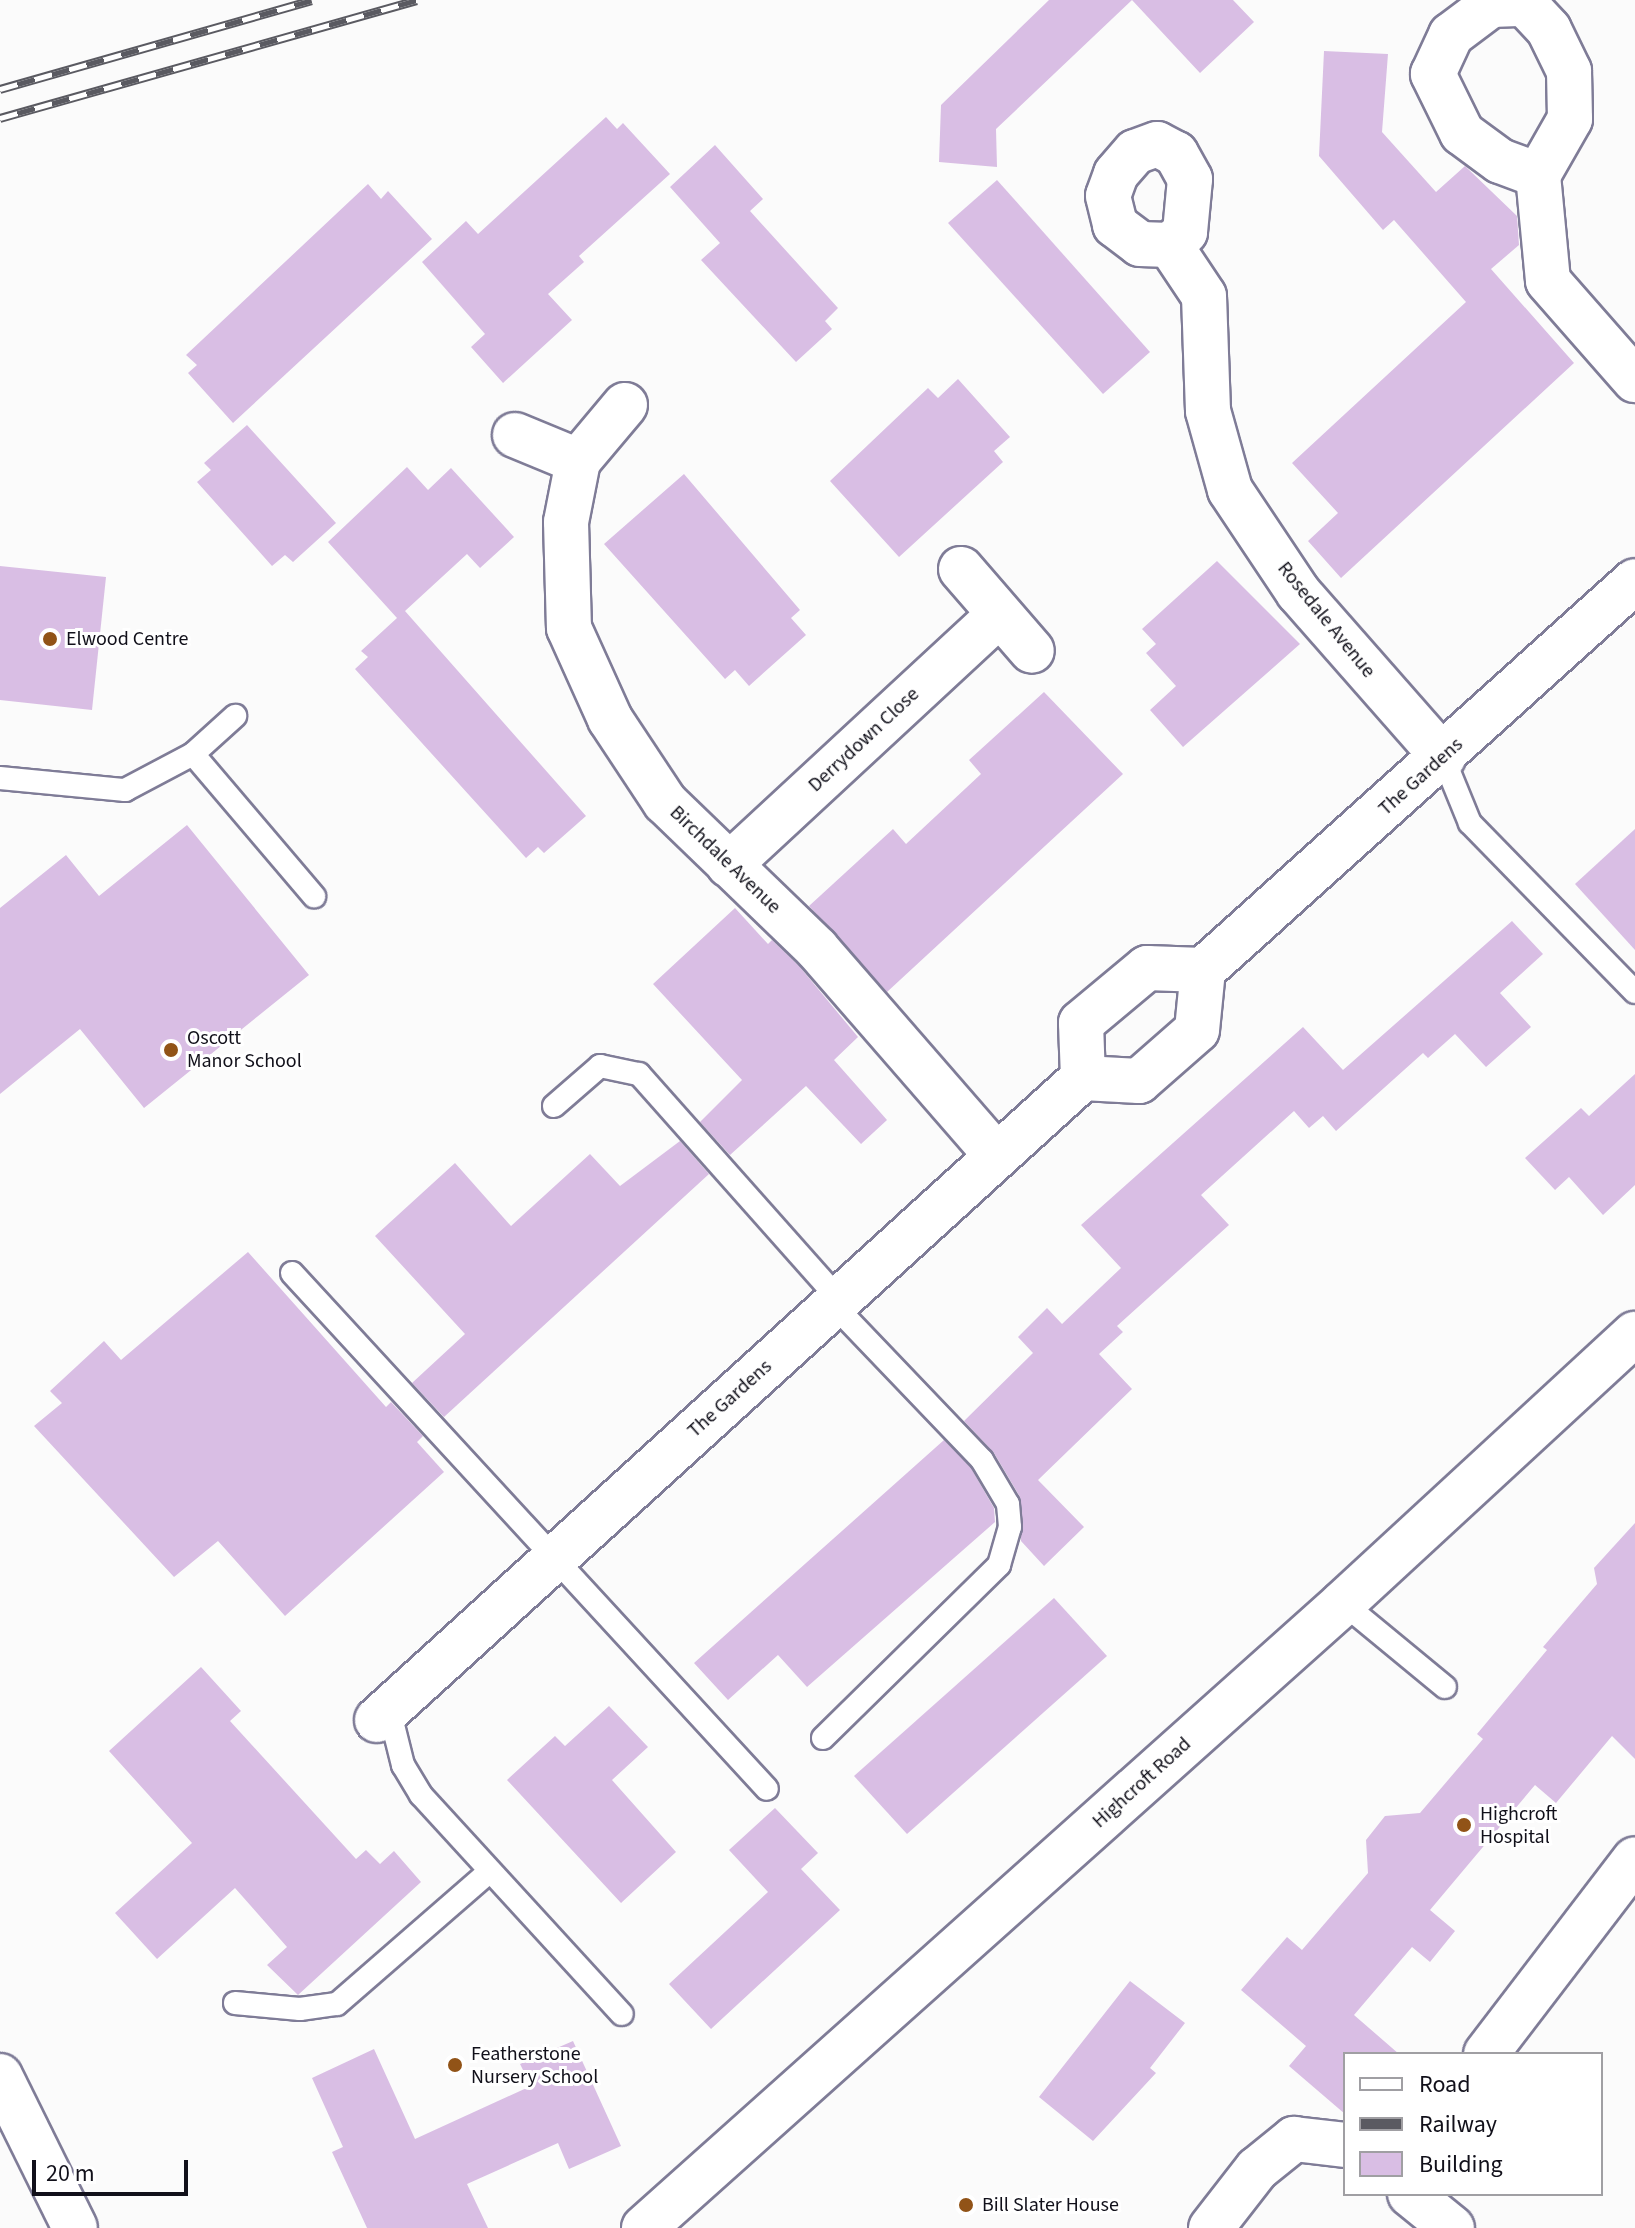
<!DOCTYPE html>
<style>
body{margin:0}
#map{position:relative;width:1635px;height:2228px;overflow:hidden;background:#fbfbfb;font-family:"Source Sans 3",sans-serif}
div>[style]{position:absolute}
.building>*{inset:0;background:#d9bee4}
.roads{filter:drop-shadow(2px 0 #7f7c97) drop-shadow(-2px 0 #7f7c97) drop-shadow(0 2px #7f7c97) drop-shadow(0 -2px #7f7c97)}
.lane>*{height:22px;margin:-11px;padding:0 11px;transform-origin:11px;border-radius:11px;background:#fff}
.street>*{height:44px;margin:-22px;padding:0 22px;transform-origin:22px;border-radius:22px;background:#fff}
.primary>*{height:44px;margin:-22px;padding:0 22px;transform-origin:22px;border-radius:22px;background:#fff}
.rail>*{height:9px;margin-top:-4.5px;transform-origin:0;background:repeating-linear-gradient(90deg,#fff 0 18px,#5a5a61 0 36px);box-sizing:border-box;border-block:2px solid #5a5a61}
.dots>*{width:22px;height:22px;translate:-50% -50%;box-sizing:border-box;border:4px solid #fff;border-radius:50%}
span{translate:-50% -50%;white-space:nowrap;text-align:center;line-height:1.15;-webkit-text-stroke:6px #fff;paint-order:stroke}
.street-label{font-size:20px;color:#11101a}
.poi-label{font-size:20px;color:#11101a}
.left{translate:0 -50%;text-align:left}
.legend{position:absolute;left:1343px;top:2052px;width:260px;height:144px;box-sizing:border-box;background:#fff;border:2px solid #a09fa3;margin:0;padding:10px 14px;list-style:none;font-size:24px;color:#11101a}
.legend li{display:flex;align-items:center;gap:16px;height:40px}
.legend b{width:40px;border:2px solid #a09fa3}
.scale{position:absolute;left:32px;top:2160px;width:156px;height:36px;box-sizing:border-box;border:4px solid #11101a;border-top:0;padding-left:10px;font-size:24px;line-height:28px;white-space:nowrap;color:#11101a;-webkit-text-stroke:6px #fff;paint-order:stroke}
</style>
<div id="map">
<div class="building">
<i style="clip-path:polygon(1049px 0,1233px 0,1254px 22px,1200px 73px,1132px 0,996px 129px,997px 167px,939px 162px,941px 105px)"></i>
<i style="clip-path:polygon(1324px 51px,1388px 54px,1382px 132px,1436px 192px,1465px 166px,1517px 216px,1519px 245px,1491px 269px,1574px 363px,1341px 578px,1308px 541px,1338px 513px,1292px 463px,1466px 302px,1394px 220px,1383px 230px,1319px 156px)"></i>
<i style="clip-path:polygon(606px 117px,617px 129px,623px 123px,670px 174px,579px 256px,584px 262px,548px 294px,572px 320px,503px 383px,471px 347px,485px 334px,422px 262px,466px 221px,478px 234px)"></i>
<i style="clip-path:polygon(715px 145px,763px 199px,750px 211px,838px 308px,825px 321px,832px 329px,796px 362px,701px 260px,720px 243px,670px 187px)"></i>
<i style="clip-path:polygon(997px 180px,1150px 352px,1103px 394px,948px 223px)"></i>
<i style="clip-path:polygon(368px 184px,381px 199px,388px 191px,432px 239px,233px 423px,188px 373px,197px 365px,186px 355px)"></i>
<i style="clip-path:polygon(958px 379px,1010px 437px,994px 451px,1003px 462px,899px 557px,830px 481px,928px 388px,938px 398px)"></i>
<i style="clip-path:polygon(247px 425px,336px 523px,293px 562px,285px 555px,272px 566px,197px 482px,211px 470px,204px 463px)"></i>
<i style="clip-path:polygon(407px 467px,428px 490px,451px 468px,514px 537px,480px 568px,467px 554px,405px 611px,586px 816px,544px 853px,538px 847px,526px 858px,355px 669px,368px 657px,361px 651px,397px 618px,328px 542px)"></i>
<i style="clip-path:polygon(684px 474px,800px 610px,791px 618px,806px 635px,749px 686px,735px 670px,725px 679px,604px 544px)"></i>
<i style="clip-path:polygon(1217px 561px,1300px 644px,1183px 747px,1150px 710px,1176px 686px,1146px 653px,1156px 644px,1142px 629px)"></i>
<i style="clip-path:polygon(0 566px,106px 577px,92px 710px,0 700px)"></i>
<i style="clip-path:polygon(1044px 692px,1123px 774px,887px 992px,809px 906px,893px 829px,906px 844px,981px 774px,969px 760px)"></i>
<i style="clip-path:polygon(187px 825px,309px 975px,144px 1108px,80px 1029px,0 1094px,0 908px,66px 855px,99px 896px)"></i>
<i style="clip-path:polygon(1635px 829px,1635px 950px,1575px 884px)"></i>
<i style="clip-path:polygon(735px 908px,768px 944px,772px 940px,799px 966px,858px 1037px,834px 1060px,887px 1120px,861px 1144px,806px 1086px,730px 1155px,700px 1122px,742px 1080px,653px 984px)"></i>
<i style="clip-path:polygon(1512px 921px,1543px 954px,1500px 993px,1531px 1027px,1486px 1067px,1455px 1034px,1428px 1058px,1423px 1053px,1336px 1131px,1323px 1116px,1309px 1128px,1294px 1111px,1201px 1195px,1229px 1225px,1117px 1326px,1123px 1332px,1099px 1354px,1132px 1389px,1038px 1480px,1084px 1527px,1044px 1566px,1021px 1541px,1020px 1497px,994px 1453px,964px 1421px,1033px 1353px,1018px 1337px,1047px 1308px,1062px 1324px,1121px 1268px,1081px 1225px,1303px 1027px,1343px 1070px)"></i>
<i style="clip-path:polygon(1635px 1074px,1635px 1185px,1603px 1215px,1569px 1177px,1555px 1190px,1525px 1158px,1581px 1108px,1589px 1116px)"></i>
<i style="clip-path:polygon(680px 1141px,709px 1174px,444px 1417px,412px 1383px,465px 1334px,375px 1236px,455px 1163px,511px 1226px,590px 1154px,620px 1186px)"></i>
<i style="clip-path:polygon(248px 1252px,386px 1407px,391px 1402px,423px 1436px,417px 1442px,444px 1472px,285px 1616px,218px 1541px,174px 1577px,34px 1426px,62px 1403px,50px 1391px,104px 1341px,121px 1360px)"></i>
<i style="clip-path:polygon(944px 1440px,971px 1468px,994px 1508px,995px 1522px,807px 1687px,778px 1655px,728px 1700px,694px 1663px)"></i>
<i style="clip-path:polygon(1635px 1523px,1635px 1759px,1612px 1736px,1556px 1803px,1535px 1785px,1430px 1910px,1455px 1931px,1430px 1962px,1412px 1947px,1354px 2015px,1399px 2054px,1345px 2054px,1345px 2114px,1289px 2066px,1306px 2046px,1241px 1990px,1287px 1937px,1302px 1950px,1368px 1873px,1366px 1840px,1385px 1816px,1420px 1813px,1483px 1739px,1477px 1734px,1547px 1650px,1543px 1647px,1597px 1584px,1594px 1568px)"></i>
<i style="clip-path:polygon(1054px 1598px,1107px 1656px,907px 1834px,854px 1776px)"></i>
<i style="clip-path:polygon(201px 1667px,241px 1711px,230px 1721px,356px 1859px,366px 1850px,380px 1864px,394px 1851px,421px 1882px,298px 1995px,267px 1965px,287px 1947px,235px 1888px,157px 1959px,115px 1913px,192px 1843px,109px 1751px)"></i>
<i style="clip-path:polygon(609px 1706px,648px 1747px,612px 1780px,676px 1852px,621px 1903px,507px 1780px,555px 1736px,565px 1746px)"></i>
<i style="clip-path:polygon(775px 1808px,818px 1853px,801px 1869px,840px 1910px,711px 2029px,669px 1984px,768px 1892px,729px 1850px)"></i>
<i style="clip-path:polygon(1130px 1981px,1185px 2023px,1150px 2068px,1156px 2073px,1093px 2141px,1039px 2097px)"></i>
<i style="clip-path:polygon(573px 2041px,621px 2146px,569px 2169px,558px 2143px,467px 2184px,488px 2228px,367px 2228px,332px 2152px,343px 2147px,312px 2078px,374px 2049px,415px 2139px,531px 2086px,520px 2064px)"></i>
</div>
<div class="roads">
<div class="lane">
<i style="left:193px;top:754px;width:187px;rotate:49.6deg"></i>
<i style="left:1443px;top:757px;width:71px;rotate:67.8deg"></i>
<i style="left:1470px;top:823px;width:236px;rotate:45.7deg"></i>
<i style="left:0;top:778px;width:126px;rotate:5.5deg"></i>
<i style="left:125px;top:790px;width:77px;rotate:-27.9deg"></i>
<i style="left:193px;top:754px;width:57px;rotate:-42.1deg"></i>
<i style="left:554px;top:1106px;width:61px;rotate:-41deg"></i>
<i style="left:600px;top:1066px;width:40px;rotate:12deg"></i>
<i style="left:639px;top:1074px;width:302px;rotate:48.4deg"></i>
<i style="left:292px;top:1273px;width:701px;rotate:47.37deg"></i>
<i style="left:1343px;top:1603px;width:132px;rotate:39.5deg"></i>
<i style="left:389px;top:1709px;width:58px;rotate:76deg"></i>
<i style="left:403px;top:1765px;width:35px;rotate:59deg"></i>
<i style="left:421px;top:1795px;width:297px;rotate:47.5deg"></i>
<i style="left:823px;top:1738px;width:247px;rotate:-44.5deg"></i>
<i style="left:999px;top:1565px;width:40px;rotate:-74deg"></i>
<i style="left:1010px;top:1527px;width:23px;rotate:-95deg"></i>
<i style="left:1008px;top:1504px;width:51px;rotate:-120.6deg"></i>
<i style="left:982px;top:1460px;width:214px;rotate:-133.7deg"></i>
<i style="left:235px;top:2003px;width:65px;rotate:5.3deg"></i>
<i style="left:300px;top:2009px;width:37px;rotate:-8deg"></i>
<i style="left:337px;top:2004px;width:201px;rotate:-41deg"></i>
</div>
<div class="street">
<i style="left:1538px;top:175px;width:40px;rotate:-159.8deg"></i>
<i style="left:1500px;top:161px;width:47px;rotate:-143.6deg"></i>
<i style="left:1462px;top:133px;width:66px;rotate:-116.2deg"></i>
<i style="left:1433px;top:74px;width:43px;rotate:-65.2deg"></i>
<i style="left:1451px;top:35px;width:50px;rotate:-36.9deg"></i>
<i style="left:1491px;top:5px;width:34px;rotate:-2deg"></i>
<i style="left:1525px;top:4px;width:35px;rotate:47deg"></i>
<i style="left:1549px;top:30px;width:46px;rotate:64deg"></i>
<i style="left:1569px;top:71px;width:48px;rotate:88.8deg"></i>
<i style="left:1570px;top:119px;width:64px;rotate:119.7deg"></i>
<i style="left:1538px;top:175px;width:106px;rotate:84.6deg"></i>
<i style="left:1548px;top:281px;width:132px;rotate:48.7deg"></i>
<i style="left:1170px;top:245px;width:20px;rotate:-41deg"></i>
<i style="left:1185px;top:232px;width:53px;rotate:-84.6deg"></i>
<i style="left:1190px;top:179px;width:29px;rotate:-119deg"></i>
<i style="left:1176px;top:154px;width:21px;rotate:-152deg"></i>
<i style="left:1157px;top:144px;width:23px;rotate:160deg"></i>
<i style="left:1135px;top:152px;width:29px;rotate:131deg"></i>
<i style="left:1116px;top:174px;width:23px;rotate:110deg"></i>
<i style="left:1108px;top:196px;width:30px;rotate:76deg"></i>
<i style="left:1115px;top:225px;width:31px;rotate:37deg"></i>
<i style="left:1140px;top:244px;width:30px;rotate:2deg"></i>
<i style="left:1170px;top:245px;width:61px;rotate:56.3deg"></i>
<i style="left:1204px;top:296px;width:115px;rotate:88deg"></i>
<i style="left:1208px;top:411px;width:82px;rotate:74.4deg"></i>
<i style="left:1230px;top:490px;width:123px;rotate:56.3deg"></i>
<i style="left:1298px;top:592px;width:220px;rotate:48.7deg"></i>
<i style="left:625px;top:405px;width:73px;rotate:130deg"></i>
<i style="left:578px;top:461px;width:62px;rotate:101.1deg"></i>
<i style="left:566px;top:522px;width:106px;rotate:88.4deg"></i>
<i style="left:569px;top:628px;width:100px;rotate:65.7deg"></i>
<i style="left:610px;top:719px;width:100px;rotate:56.5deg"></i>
<i style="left:665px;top:802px;width:211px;rotate:44deg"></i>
<i style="left:817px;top:949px;width:274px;rotate:49deg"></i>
<i style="left:515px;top:435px;width:68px;rotate:22.4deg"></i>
<i style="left:961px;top:569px;width:108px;rotate:49.1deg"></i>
<i style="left:729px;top:865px;width:368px;rotate:-42.8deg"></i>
<i style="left:1083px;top:1078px;width:55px;rotate:-92.1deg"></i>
<i style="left:1081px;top:1023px;width:86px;rotate:-39.8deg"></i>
<i style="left:1147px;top:968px;width:56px;rotate:2deg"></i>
<i style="left:377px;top:1720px;width:954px;rotate:-42.28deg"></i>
<i style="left:1083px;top:1078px;width:56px;rotate:3.1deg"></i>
<i style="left:1139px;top:1081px;width:77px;rotate:-41.3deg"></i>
<i style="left:1197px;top:1030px;width:60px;rotate:-84.3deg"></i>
<i style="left:1203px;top:970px;width:581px;rotate:-42deg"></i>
<i style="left:1486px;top:2054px;width:245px;rotate:-52.6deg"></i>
<i style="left:1410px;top:2194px;width:54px;rotate:39deg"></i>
<i style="left:644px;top:2228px;width:938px;rotate:-41.8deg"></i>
<i style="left:1343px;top:1603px;width:397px;rotate:-42.7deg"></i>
<i style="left:1211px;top:2228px;width:75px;rotate:-52.1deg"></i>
<i style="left:1257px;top:2169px;width:48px;rotate:-39deg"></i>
<i style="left:1294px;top:2139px;width:51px;rotate:6.7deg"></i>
</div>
<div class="primary">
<i style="left:0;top:2076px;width:169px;rotate:63.7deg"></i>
</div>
</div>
<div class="rail">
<i style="left:0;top:89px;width:324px;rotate:-15.9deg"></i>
<i style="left:0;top:118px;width:433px;rotate:-15.8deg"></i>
</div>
<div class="dots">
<i style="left:50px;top:639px;background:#915317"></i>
<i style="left:171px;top:1050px;background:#915317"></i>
<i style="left:1464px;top:1825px;background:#915317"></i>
<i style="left:455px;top:2065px;background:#915317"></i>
<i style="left:966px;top:2205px;background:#915317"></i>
</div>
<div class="street-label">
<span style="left:1326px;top:620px;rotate:51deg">Rosedale Avenue</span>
<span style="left:864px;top:740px;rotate:-43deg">Derrydown Close</span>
<span style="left:1421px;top:777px;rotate:-42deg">The Gardens</span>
<span style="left:725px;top:860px;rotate:44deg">Birchdale Avenue</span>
<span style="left:730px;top:1399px;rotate:-42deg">The Gardens</span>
<span style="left:1142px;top:1783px;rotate:-42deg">Highcroft Road</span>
</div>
<div class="poi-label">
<span class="left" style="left:66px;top:639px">Elwood Centre</span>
<span class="left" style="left:187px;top:1050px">Oscott<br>Manor School</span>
<span class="left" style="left:1480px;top:1826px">Highcroft<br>Hospital</span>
<span class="left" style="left:471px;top:2066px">Featherstone<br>Nursery School</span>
<span class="left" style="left:982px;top:2205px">Bill Slater House</span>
</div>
<ul class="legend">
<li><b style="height:10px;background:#fff"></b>Road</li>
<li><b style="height:10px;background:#5a5a61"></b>Railway</li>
<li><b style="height:22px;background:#d9bee4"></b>Building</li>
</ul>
<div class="scale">20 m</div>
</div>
